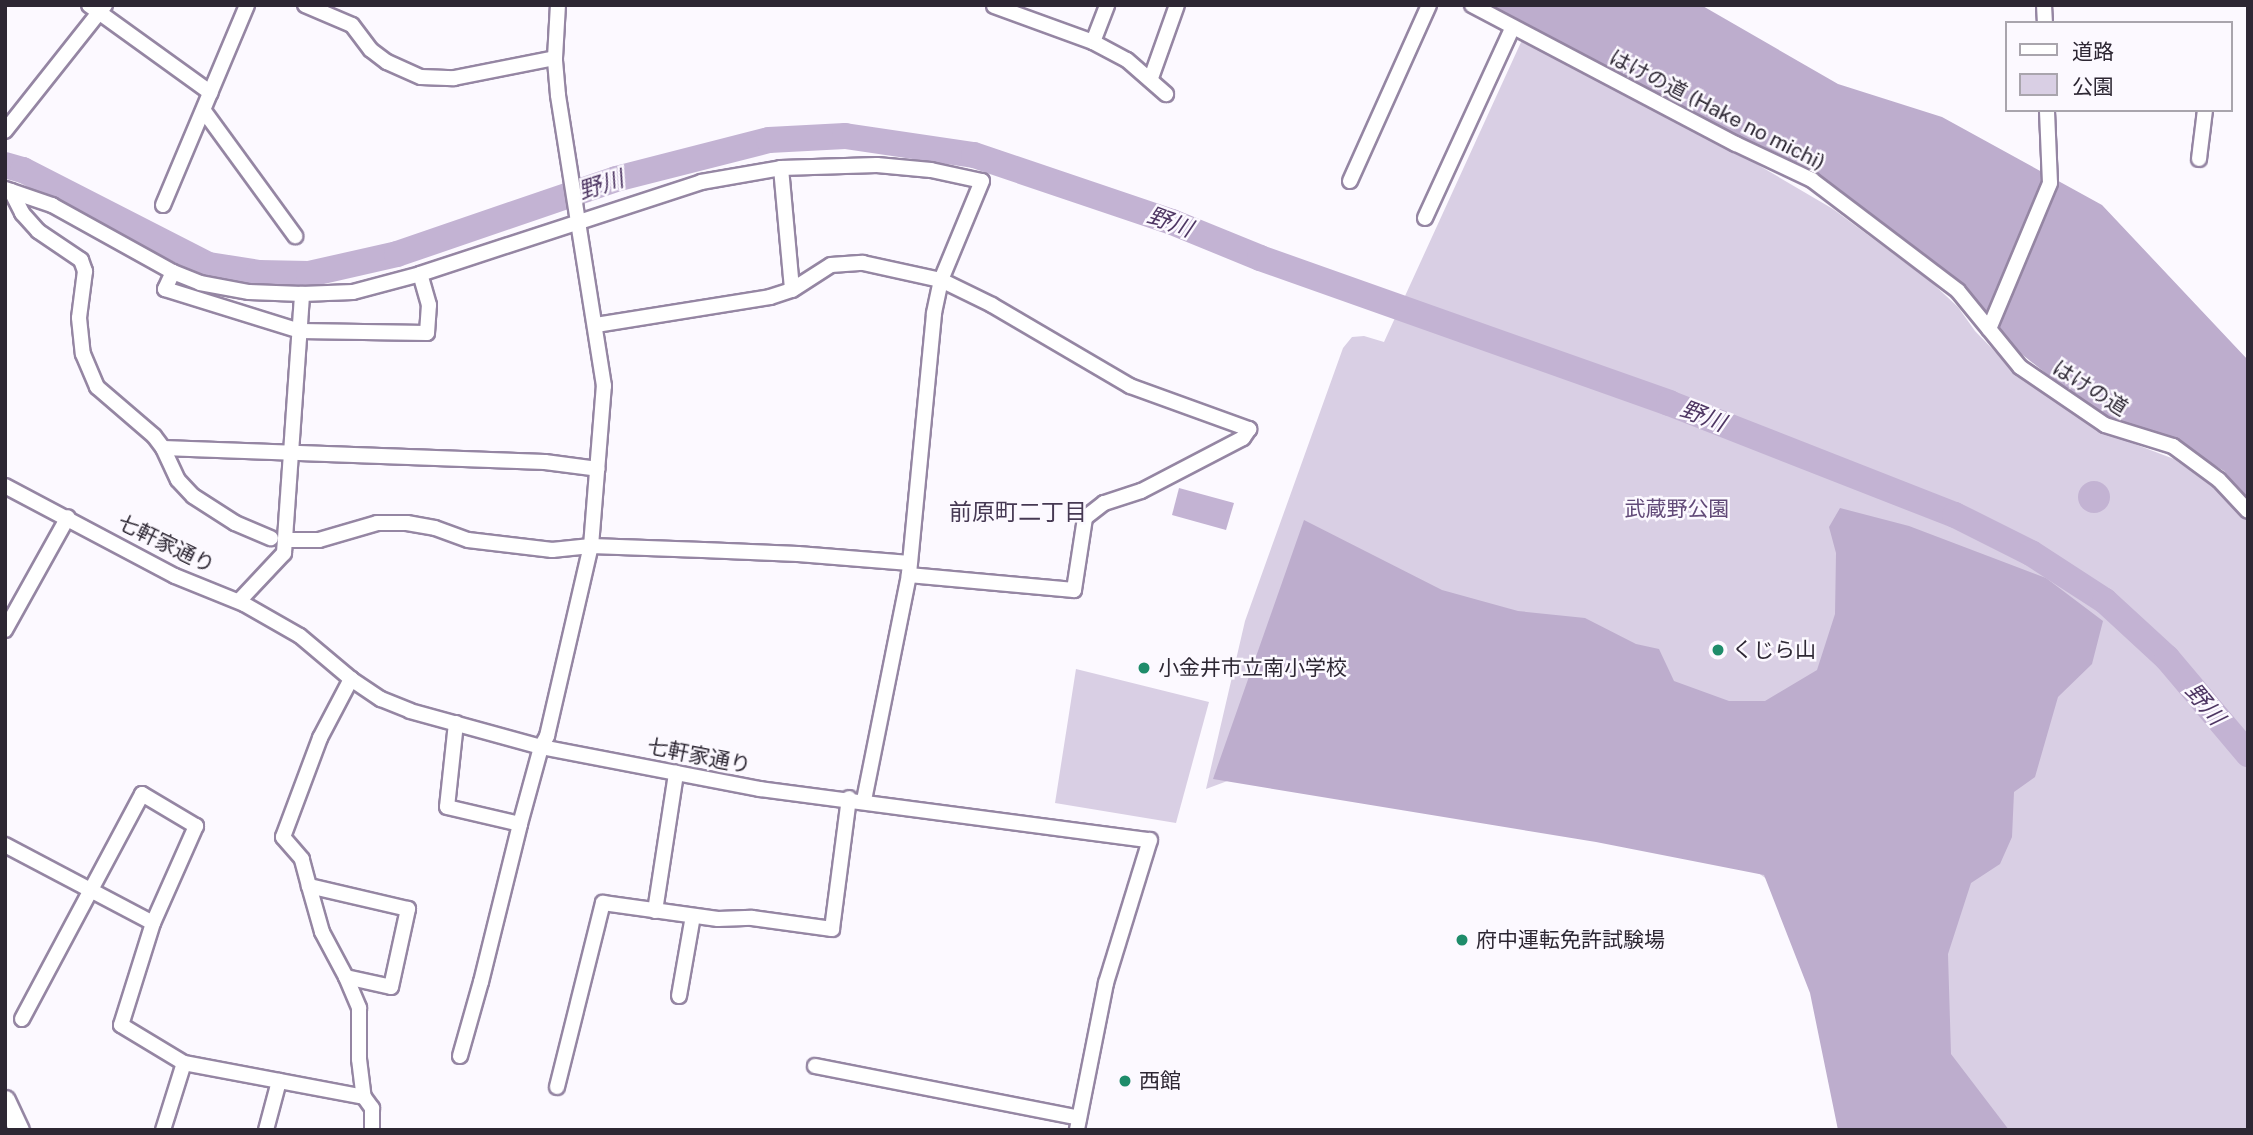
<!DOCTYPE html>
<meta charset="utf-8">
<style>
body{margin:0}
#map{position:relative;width:2253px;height:1135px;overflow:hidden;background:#fcf9ff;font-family:"Public Sans","Noto Sans JP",sans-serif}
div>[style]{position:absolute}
.green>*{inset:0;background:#d9cfe4}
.forest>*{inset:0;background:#bdadcd}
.water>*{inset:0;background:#c3b3d3}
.round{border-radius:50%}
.river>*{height:26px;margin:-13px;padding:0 13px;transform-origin:13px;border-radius:13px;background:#c3b3d3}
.roads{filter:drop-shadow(2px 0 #9586a3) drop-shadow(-2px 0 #9586a3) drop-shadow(0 2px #9586a3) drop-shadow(0 -2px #9586a3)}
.street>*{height:14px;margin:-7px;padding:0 7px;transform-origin:7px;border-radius:7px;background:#fff}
.secondary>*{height:19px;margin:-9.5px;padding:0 9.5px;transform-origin:9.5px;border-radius:9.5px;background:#fff}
.dots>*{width:19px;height:19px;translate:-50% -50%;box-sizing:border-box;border:4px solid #fcf9ff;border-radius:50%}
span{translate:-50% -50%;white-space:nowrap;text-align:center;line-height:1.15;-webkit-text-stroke:5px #fcf9ff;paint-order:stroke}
.street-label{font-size:21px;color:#2d2733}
.park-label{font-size:21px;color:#624a78}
.poi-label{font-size:21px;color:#2d2733}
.left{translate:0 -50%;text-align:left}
.water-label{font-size:23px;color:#4f3764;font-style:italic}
.neighbourhood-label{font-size:23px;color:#463953}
.frame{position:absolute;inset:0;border:7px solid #2d2733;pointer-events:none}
.legend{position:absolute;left:2005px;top:21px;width:228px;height:91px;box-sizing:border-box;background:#fcf9ff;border:2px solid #a9a5ad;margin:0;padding:9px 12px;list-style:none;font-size:21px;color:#2d2733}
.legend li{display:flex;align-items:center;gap:14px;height:35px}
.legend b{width:35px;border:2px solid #a9a5ad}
</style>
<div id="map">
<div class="green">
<i style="clip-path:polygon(1522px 40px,1736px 152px,1833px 209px,1930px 281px,1958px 307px,1975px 331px,2006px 363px,2037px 389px,2103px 432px,2174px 459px,2211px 485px,2248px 521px,2248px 1130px,1846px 1130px,1819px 992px,1779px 888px,1746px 864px,1262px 768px,1206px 789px,1245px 621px,1343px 348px,1352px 337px,1364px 336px,1384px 342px)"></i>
<i style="clip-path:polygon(1076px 669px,1209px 702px,1176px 823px,1055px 803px)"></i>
</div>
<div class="forest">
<i style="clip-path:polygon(1479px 5px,1701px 5px,1838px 84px,1942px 117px,2102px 205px,2248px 360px,2248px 500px,2224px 471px,2173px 440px,2107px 422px,2004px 340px,1956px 280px,1801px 168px,1647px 94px)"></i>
<i style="clip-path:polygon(1840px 508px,1909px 526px,2046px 578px,2103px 621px,2092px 664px,2058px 697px,2035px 777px,2014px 792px,2012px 837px,2000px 864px,1971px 883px,1948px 954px,1951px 1054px,2009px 1130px,1838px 1130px,1810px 993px,1764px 875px,1596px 842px,1213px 779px,1304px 520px,1442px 590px,1518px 611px,1585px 618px,1636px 644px,1659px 649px,1674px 681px,1729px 701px,1765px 701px,1817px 670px,1835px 614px,1836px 553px,1829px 527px)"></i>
</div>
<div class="water">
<i class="round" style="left:2078px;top:481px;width:32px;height:32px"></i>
<i style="clip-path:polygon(1179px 488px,1234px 503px,1226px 530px,1172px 515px)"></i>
</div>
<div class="river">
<i style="left:5px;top:165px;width:19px;rotate:16deg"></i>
<i style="left:23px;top:170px;width:209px;rotate:27.1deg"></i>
<i style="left:209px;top:265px;width:51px;rotate:9.1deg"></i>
<i style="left:259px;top:273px;width:50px;rotate:1.1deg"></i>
<i style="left:309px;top:274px;width:90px;rotate:-12.8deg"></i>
<i style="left:397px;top:254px;width:231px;rotate:-18.9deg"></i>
<i style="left:616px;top:179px;width:158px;rotate:-14.3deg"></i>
<i style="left:769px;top:140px;width:76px;rotate:-3deg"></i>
<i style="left:845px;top:136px;width:130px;rotate:8.4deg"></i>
<i style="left:974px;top:155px;width:209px;rotate:18.7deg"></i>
<i style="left:1172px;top:222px;width:95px;rotate:22.2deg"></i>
<i style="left:1260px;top:258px;width:434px;rotate:19.5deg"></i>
<i style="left:1669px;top:403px;width:307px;rotate:21.4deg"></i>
<i style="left:1955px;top:515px;width:85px;rotate:26.6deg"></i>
<i style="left:2031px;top:553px;width:88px;rotate:33deg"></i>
<i style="left:2105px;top:601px;width:84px;rotate:42.6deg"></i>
<i style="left:2167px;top:658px;width:126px;rotate:49.8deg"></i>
</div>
<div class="roads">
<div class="street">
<i style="left:89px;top:5px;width:150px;rotate:35.8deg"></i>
<i style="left:305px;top:5px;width:51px;rotate:23.1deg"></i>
<i style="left:352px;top:25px;width:31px;rotate:53deg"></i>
<i style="left:371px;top:50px;width:20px;rotate:37deg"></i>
<i style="left:387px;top:62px;width:37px;rotate:24deg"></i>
<i style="left:421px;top:77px;width:33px;rotate:2deg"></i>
<i style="left:454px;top:78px;width:103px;rotate:-11.2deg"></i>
<i style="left:1472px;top:5px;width:298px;rotate:27.8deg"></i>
<i style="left:1736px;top:144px;width:84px;rotate:25.3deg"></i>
<i style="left:1812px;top:180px;width:183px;rotate:37.2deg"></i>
<i style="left:1958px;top:291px;width:98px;rotate:50.8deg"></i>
<i style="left:2020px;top:367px;width:103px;rotate:34.3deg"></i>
<i style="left:2105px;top:425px;width:71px;rotate:17.2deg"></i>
<i style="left:2173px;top:446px;width:57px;rotate:36.5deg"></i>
<i style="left:2219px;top:480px;width:42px;rotate:46.9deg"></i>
<i style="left:2044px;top:5px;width:18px;rotate:87deg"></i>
<i style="left:994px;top:6px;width:105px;rotate:20deg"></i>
<i style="left:1093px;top:42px;width:40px;rotate:-69deg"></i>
<i style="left:1093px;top:42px;width:38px;rotate:28deg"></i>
<i style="left:1127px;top:60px;width:52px;rotate:41.1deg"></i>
<i style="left:1151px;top:78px;width:77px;rotate:-70.4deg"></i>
<i style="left:204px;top:111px;width:155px;rotate:53.9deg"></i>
<i style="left:5px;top:131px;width:161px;rotate:-51.6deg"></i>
<i style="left:2199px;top:159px;width:49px;rotate:-83deg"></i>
<i style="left:781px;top:168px;width:122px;rotate:84.8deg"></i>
<i style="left:1350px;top:181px;width:193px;rotate:-65.8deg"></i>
<i style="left:5px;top:189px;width:50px;rotate:18.8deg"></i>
<i style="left:52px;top:205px;width:138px;rotate:29deg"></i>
<i style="left:173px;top:272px;width:29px;rotate:22deg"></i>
<i style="left:200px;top:283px;width:50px;rotate:10.4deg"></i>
<i style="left:249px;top:292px;width:53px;rotate:2.2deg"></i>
<i style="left:302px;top:294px;width:51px;rotate:-2.2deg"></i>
<i style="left:353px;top:292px;width:69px;rotate:-15deg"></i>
<i style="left:420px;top:274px;width:296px;rotate:-18.1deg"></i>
<i style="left:701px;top:182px;width:81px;rotate:-9.9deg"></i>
<i style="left:781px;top:168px;width:96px;rotate:-1.8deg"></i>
<i style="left:877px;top:165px;width:54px;rotate:5.3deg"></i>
<i style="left:931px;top:170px;width:52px;rotate:12.2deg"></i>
<i style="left:982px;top:181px;width:107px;rotate:112.5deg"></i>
<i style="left:941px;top:280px;width:35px;rotate:102deg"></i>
<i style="left:934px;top:314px;width:262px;rotate:95.5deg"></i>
<i style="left:909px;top:575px;width:230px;rotate:101.3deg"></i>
<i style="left:11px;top:191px;width:25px;rotate:63deg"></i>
<i style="left:22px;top:213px;width:24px;rotate:48deg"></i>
<i style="left:38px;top:231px;width:52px;rotate:34deg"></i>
<i style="left:81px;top:260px;width:12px;rotate:70deg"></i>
<i style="left:85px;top:271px;width:47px;rotate:97.3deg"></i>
<i style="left:79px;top:318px;width:36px;rotate:84deg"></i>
<i style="left:83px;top:354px;width:36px;rotate:67deg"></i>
<i style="left:97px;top:387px;width:75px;rotate:40.7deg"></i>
<i style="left:154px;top:436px;width:15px;rotate:53deg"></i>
<i style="left:163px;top:448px;width:35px;rotate:65deg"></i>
<i style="left:178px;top:480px;width:22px;rotate:47deg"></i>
<i style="left:193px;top:496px;width:50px;rotate:32.7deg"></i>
<i style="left:235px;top:523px;width:39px;rotate:23deg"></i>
<i style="left:163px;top:205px;width:217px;rotate:-67.2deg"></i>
<i style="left:1425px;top:218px;width:208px;rotate:-65.3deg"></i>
<i style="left:173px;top:272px;width:19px;rotate:115deg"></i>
<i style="left:165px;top:289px;width:141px;rotate:17.3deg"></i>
<i style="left:300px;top:331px;width:127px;rotate:0.9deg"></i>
<i style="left:427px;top:333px;width:28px;rotate:-86deg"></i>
<i style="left:429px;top:305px;width:32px;rotate:-106deg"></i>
<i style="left:596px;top:325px;width:176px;rotate:-9.1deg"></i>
<i style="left:770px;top:297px;width:23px;rotate:-18deg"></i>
<i style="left:792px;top:290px;width:46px;rotate:-32.7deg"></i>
<i style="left:831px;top:265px;width:32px;rotate:-4deg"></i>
<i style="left:863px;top:263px;width:80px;rotate:12.3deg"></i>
<i style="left:941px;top:280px;width:57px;rotate:26.1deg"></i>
<i style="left:992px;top:305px;width:160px;rotate:30.4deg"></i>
<i style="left:1130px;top:386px;width:127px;rotate:19.9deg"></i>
<i style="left:1249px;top:429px;width:11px;rotate:124deg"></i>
<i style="left:1243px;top:438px;width:115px;rotate:152.5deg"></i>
<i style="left:1141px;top:491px;width:39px;rotate:162deg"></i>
<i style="left:1104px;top:503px;width:24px;rotate:142deg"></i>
<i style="left:1085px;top:518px;width:73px;rotate:98.7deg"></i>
<i style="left:1074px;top:590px;width:166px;rotate:-174.8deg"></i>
<i style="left:1989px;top:329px;width:158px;rotate:-67.3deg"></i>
<i style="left:2050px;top:183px;width:73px;rotate:-92.4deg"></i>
<i style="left:163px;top:448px;width:382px;rotate:2.1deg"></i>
<i style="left:545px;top:462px;width:53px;rotate:7.5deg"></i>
<i style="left:5px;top:486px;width:192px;rotate:27.9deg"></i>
<i style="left:175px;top:576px;width:74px;rotate:22.1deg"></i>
<i style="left:244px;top:604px;width:64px;rotate:29.7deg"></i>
<i style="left:300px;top:636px;width:67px;rotate:40.1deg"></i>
<i style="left:351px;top:679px;width:36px;rotate:34deg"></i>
<i style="left:381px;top:699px;width:31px;rotate:22deg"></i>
<i style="left:410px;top:711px;width:136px;rotate:15.4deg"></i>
<i style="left:541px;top:747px;width:223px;rotate:10.9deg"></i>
<i style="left:760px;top:789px;width:393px;rotate:7.5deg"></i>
<i style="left:1150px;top:840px;width:150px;rotate:107.1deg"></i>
<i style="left:1106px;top:983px;width:150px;rotate:101.2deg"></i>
<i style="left:285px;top:540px;width:34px"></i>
<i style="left:319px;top:540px;width:60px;rotate:-16.3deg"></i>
<i style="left:377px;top:523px;width:30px"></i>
<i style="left:407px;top:523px;width:28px;rotate:10deg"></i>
<i style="left:435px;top:528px;width:35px;rotate:20deg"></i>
<i style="left:468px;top:540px;width:85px;rotate:6.8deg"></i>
<i style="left:552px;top:550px;width:39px;rotate:-6deg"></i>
<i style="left:591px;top:546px;width:112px;rotate:2deg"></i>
<i style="left:703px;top:550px;width:95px;rotate:2.4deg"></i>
<i style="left:798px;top:554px;width:112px;rotate:4.6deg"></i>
<i style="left:239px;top:601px;width:66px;rotate:-46.8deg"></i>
<i style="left:284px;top:553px;width:260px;rotate:-86deg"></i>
<i style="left:5px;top:630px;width:129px;rotate:-60.9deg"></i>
<i style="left:456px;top:723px;width:84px;rotate:96.1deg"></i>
<i style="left:447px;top:807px;width:75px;rotate:13.1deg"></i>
<i style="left:5px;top:845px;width:167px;rotate:27.8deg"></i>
<i style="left:153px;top:923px;width:107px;rotate:107.4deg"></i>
<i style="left:121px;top:1025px;width:74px;rotate:31.1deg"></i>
<i style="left:184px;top:1063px;width:183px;rotate:10.7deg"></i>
<i style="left:309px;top:886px;width:48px;rotate:74.2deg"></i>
<i style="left:322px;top:932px;width:51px;rotate:61.9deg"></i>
<i style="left:346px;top:977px;width:46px;rotate:12.5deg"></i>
<i style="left:391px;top:987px;width:80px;rotate:-77.7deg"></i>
<i style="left:408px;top:909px;width:102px;rotate:-166.9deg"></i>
<i style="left:309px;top:886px;width:28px;rotate:-105deg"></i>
<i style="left:302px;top:859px;width:29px;rotate:-131deg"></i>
<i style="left:283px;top:837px;width:106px;rotate:-69.5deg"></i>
<i style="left:320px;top:738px;width:67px;rotate:-62.3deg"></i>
<i style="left:655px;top:911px;width:140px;rotate:-81.3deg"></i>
<i style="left:346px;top:977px;width:34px;rotate:67deg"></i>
<i style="left:359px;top:1008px;width:51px;rotate:90deg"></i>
<i style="left:359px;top:1059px;width:38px;rotate:83deg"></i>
<i style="left:364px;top:1097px;width:14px;rotate:54deg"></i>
<i style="left:372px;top:1108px;width:22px;rotate:90deg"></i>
<i style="left:679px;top:996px;width:81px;rotate:-80.1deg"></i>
<i style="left:22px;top:1019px;width:255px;rotate:-61.9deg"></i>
<i style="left:142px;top:794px;width:63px;rotate:30.7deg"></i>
<i style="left:196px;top:826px;width:106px;rotate:113.9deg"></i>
<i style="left:460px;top:1056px;width:77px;rotate:-74.2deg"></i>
<i style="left:481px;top:982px;width:163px;rotate:-76.1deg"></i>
<i style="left:520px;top:824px;width:80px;rotate:-74.7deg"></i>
<i style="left:541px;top:747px;width:13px;rotate:-61deg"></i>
<i style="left:547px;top:736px;width:195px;rotate:-77deg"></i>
<i style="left:591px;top:546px;width:161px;rotate:-85.4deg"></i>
<i style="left:604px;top:386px;width:295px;rotate:-99deg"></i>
<i style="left:558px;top:95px;width:37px;rotate:-95deg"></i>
<i style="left:555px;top:58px;width:53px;rotate:-86.8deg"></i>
<i style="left:815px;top:1066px;width:269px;rotate:11.1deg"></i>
<i style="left:557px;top:1087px;width:190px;rotate:-76deg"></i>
<i style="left:603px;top:903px;width:116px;rotate:7.9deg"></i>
<i style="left:718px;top:919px;width:34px;rotate:-2deg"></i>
<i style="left:752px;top:918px;width:81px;rotate:7.8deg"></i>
<i style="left:832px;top:929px;width:132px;rotate:-82.6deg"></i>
<i style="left:163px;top:1130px;width:70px;rotate:-72.6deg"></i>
<i style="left:266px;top:1130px;width:51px;rotate:-75.1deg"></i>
</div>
<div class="secondary">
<i style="left:5px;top:1100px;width:33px;rotate:65deg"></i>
</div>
</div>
<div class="dots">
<i style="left:1718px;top:650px;background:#1e8c6a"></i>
<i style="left:1144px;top:668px;background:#1e8c6a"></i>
<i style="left:1462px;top:940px;background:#1e8c6a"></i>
<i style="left:1125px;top:1081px;background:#1e8c6a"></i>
</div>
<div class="street-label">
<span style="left:1717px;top:110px;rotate:27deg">はけの道 (Hake no michi)</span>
<span style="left:2090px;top:388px;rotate:32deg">はけの道</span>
<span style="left:166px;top:544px;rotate:26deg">七軒家通り</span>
<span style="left:699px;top:756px;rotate:11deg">七軒家通り</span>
</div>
<div class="park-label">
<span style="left:1677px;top:509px">武蔵野公園</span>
</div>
<div class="poi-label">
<span class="left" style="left:1732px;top:650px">くじら山</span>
<span class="left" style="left:1158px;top:668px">小金井市立南小学校</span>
<span class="left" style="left:1476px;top:940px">府中運転免許試験場</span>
<span class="left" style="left:1139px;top:1081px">西館</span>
</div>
<div class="water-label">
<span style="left:601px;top:185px;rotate:-18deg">野川</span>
<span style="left:1170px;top:222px;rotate:20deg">野川</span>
<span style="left:1703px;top:416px;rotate:21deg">野川</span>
<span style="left:2205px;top:704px;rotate:50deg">野川</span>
</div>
<div class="neighbourhood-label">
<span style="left:1018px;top:512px">前原町二丁目</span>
</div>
<div class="frame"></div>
<ul class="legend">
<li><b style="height:9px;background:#fff"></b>道路</li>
<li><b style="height:19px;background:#d9cfe4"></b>公園</li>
</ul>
</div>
